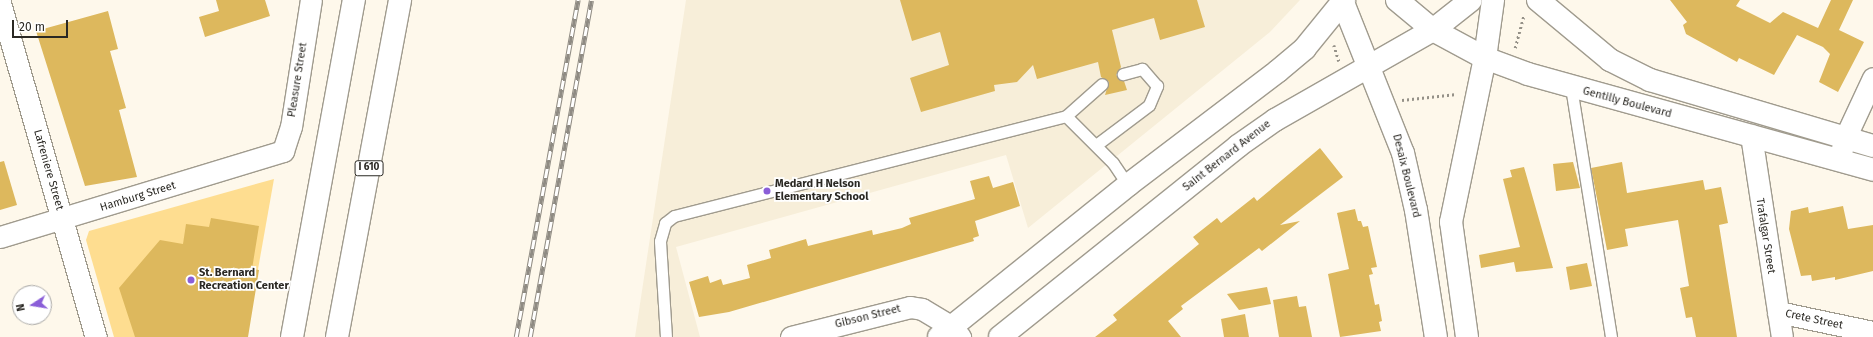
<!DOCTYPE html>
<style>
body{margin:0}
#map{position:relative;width:1873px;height:337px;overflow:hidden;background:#fef8eb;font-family:"Fira Sans",sans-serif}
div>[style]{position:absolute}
.built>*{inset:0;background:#f7eed9}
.green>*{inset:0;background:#fedd90}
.building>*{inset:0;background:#ddb85d}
.path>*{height:2.5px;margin-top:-1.25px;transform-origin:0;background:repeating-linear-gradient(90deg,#959188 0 2px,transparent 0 5px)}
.roads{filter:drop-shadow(1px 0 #a09b8e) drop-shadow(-1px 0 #a09b8e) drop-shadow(0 1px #a09b8e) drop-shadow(0 -1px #a09b8e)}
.service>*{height:11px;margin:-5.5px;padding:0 5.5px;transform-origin:5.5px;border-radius:5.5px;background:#fff}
.minor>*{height:21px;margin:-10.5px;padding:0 10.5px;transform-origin:10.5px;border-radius:10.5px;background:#fff}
.tertiary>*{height:22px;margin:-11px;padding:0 11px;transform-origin:11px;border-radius:11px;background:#fff}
.secondary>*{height:22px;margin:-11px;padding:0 11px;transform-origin:11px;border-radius:11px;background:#fff}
.motorway>*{height:22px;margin:-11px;padding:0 11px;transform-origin:11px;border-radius:11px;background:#fff}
.rail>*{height:4.5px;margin-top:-2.25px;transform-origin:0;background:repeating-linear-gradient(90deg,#fff 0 9px,#8f8b83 0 18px);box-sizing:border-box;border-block:1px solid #8f8b83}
.dots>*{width:11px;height:11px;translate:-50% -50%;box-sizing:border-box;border:2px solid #fff;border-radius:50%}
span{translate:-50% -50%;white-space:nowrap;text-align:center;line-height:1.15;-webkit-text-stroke:3.5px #fff;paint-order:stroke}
.shield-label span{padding:1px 3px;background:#fff;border:1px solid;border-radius:3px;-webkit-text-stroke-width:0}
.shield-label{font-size:10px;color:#2a2823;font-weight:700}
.street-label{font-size:11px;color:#2a2823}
.poi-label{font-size:11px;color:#2a2823;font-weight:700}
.left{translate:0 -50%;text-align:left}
.north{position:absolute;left:12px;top:285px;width:40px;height:40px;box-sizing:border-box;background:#fff;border:1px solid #aaa9a7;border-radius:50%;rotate:258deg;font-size:11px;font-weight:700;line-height:16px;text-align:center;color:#2a2823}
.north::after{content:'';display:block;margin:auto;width:14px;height:18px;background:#8a5ed8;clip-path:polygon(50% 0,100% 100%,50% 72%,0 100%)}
.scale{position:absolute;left:12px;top:20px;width:56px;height:18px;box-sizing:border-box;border:2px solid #2a2823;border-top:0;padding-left:5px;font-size:12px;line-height:14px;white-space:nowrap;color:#2a2823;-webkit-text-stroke:3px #fff;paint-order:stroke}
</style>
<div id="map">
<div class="built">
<i style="clip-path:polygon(686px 0,1300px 0,1270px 32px,1028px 228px,1006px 155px,676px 247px,700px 337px,635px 337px)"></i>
</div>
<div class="green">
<i style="clip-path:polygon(274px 179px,246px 337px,114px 337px,86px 240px,89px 231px)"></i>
</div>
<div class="building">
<i style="clip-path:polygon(216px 0,265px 0,270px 16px,205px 37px,199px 17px,219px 11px)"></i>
<i style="clip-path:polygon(900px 0,1197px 0,1205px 27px,1160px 40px,1154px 18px,1112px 30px,1121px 67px,1116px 75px,1124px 81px,1127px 90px,1105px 95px,1109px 82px,1101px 77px,1098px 62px,1037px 79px,1033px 65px,1017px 82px,994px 85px,995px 91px,921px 112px,910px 78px,949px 65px,940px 32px,912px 41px)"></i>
<i style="clip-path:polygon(1670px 0,1740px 0,1736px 6px,1770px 23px,1783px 12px,1818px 28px,1831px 0,1853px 0,1839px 30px,1864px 42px,1838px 92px,1819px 82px,1830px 54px,1823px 47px,1797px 35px,1774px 75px,1739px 58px,1737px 62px,1686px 34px,1683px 25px,1687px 22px)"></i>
<i style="clip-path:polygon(108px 11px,118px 49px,110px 51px,126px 108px,119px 110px,137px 177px,85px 186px,36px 31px)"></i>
<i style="clip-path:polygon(1320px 148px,1343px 177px,1280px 225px,1300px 221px,1262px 251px,1259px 248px,1181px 306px,1183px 309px,1168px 321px,1181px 337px,1095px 337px,1117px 320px,1113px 315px,1199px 244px,1193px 237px,1217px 218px,1221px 223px,1254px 197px,1257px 201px)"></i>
<i style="clip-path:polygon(4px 161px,17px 205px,0 210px,0 162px)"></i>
<i style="clip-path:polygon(1573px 162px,1580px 188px,1556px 191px,1553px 164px)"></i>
<i style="clip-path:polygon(1622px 162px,1627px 193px,1703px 180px,1705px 190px,1721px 187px,1728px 223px,1719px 225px,1737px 337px,1696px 337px,1692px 317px,1686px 318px,1680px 288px,1689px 286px,1678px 220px,1625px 229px,1628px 246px,1607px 250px,1591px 168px)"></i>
<i style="clip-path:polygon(1524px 167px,1553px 268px,1516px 272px,1514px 262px,1481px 268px,1479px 255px,1520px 247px,1503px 179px,1512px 177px,1510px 170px)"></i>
<i style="clip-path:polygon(989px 176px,993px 188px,1013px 182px,1020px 206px,975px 221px,979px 236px,973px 238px,974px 241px,729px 312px,699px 317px,689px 282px,708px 276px,710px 283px,721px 279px,723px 285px,750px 278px,747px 265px,771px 258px,769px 250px,806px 239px,808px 246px,872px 230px,873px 235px,902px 228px,911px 224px,909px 218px,975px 199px,970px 181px)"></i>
<i style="clip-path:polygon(1843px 206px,1848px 229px,1873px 225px,1873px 271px,1835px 280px,1835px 277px,1812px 281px,1811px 275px,1801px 276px,1789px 229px,1791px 211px,1808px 207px,1809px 213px)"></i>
<i style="clip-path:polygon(1355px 209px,1358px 221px,1361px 221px,1363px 227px,1368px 226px,1377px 267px,1371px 268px,1373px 274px,1369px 275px,1375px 305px,1379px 304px,1382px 321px,1379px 322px,1381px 331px,1340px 337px,1328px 274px,1349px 269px,1337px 213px)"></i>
<i style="clip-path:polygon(211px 218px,259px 226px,252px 269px,259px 270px,248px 337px,135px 337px,119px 288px,160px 240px,183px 244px,186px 224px,209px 227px)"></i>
<i style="clip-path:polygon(1587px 263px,1592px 286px,1570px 290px,1566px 267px)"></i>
<i style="clip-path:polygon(1267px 287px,1271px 304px,1239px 310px,1227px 294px)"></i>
<i style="clip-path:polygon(1297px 296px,1299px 307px,1306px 306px,1312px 337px,1279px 337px,1273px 300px)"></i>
<i style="clip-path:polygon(1245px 314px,1249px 337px,1224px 337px,1221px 319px)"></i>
</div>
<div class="path">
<i style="left:1334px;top:45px;width:17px;rotate:73deg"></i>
<i style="left:1515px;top:48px;width:34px;rotate:-75deg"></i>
<i style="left:1402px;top:100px;width:55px;rotate:-6.2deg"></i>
</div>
<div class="roads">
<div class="service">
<i style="left:1571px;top:87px;width:253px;rotate:80.9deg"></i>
<i style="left:1066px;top:116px;width:48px;rotate:-41.6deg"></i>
<i style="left:1096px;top:145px;width:66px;rotate:-37deg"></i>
<i style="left:1149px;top:105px;width:21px;rotate:-67deg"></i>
<i style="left:1157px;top:86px;width:23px;rotate:-131deg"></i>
<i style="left:1142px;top:69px;width:20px;rotate:165deg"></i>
<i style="left:666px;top:337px;width:96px;rotate:-93.6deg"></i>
<i style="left:660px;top:241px;width:19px;rotate:-74deg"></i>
<i style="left:665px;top:223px;width:11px;rotate:-38deg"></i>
<i style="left:674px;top:216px;width:405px;rotate:-14.3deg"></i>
<i style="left:1066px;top:116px;width:66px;rotate:45deg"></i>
<i style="left:1113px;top:163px;width:27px;rotate:56deg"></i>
</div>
<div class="minor">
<i style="left:0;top:3px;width:348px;rotate:74deg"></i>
<i style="left:1751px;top:135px;width:204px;rotate:81.3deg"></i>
<i style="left:1839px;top:159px;width:22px;rotate:-74deg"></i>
<i style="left:1845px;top:138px;width:66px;rotate:-65deg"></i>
<i style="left:0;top:237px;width:296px;rotate:-16.9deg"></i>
<i style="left:283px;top:151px;width:25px;rotate:-72deg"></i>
<i style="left:291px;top:127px;width:129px;rotate:-81.1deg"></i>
<i style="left:1778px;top:312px;width:97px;rotate:11.9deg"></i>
<i style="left:791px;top:337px;width:123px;rotate:-14.1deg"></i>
<i style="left:910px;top:307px;width:12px;rotate:9deg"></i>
<i style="left:922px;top:309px;width:35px;rotate:31deg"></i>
<i style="left:952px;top:327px;width:13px;rotate:51deg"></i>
</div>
<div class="tertiary">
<i style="left:1342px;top:0;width:165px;rotate:68.3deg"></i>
<i style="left:1403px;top:153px;width:58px;rotate:77.2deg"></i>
<i style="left:1416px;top:210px;width:129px;rotate:81.1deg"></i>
<i style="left:939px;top:337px;width:243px;rotate:-38.8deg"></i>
<i style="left:1128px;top:185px;width:188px;rotate:-37.2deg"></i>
<i style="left:1278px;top:71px;width:35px;rotate:-40deg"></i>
<i style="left:1305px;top:48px;width:62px;rotate:-50.9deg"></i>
<i style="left:1000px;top:337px;width:305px;rotate:-38.7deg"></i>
<i style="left:1238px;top:146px;width:45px;rotate:-35.1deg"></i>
<i style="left:1275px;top:120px;width:182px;rotate:-29.7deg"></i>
<i style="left:1433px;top:30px;width:48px;rotate:-38.3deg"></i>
<i style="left:1467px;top:337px;width:116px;rotate:-97.9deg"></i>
<i style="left:1451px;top:222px;width:167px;rotate:-78.3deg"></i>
<i style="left:1485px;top:58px;width:59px;rotate:-82.1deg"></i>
</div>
<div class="secondary">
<i style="left:1397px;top:0;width:47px;rotate:39.8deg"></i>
<i style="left:1433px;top:30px;width:59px;rotate:28.3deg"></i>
<i style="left:1485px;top:58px;width:46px;rotate:20.4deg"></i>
<i style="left:1528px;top:74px;width:358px;rotate:15.5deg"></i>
<i style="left:1538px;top:0;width:94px;rotate:39.8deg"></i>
<i style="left:1610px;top:60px;width:45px;rotate:26.6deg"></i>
<i style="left:1650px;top:80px;width:233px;rotate:16.5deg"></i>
</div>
<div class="motorway">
<i style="left:292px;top:337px;width:343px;rotate:-79.6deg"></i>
<i style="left:337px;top:337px;width:343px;rotate:-79.4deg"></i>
</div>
</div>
<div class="rail">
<i style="left:516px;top:337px;width:343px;rotate:-79.6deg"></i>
<i style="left:530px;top:337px;width:342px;rotate:-79.7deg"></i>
</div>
<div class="dots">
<i style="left:767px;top:191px;background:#8a5ed8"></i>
<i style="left:191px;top:280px;background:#8a5ed8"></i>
</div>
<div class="shield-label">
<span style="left:369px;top:168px">I 610</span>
</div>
<div class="street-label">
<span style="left:298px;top:80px;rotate:-81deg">Pleasure Street</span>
<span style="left:1627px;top:103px;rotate:15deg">Gentilly Boulevard</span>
<span style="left:1227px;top:156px;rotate:-38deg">Saint Bernard Avenue</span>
<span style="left:48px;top:170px;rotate:74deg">Lafreniere Street</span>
<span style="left:1406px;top:176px;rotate:76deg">Desaix Boulevard</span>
<span style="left:138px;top:197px;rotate:-17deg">Hamburg Street</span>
<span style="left:1765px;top:236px;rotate:81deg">Trafalgar Street</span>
<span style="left:868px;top:317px;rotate:-14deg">Gibson Street</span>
<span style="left:1814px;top:320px;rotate:12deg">Crete Street</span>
</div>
<div class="poi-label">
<span class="left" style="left:775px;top:191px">Medard H Nelson<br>Elementary School</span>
<span class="left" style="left:199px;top:280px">St. Bernard<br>Recreation Center</span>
</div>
<div class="north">N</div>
<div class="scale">20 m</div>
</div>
